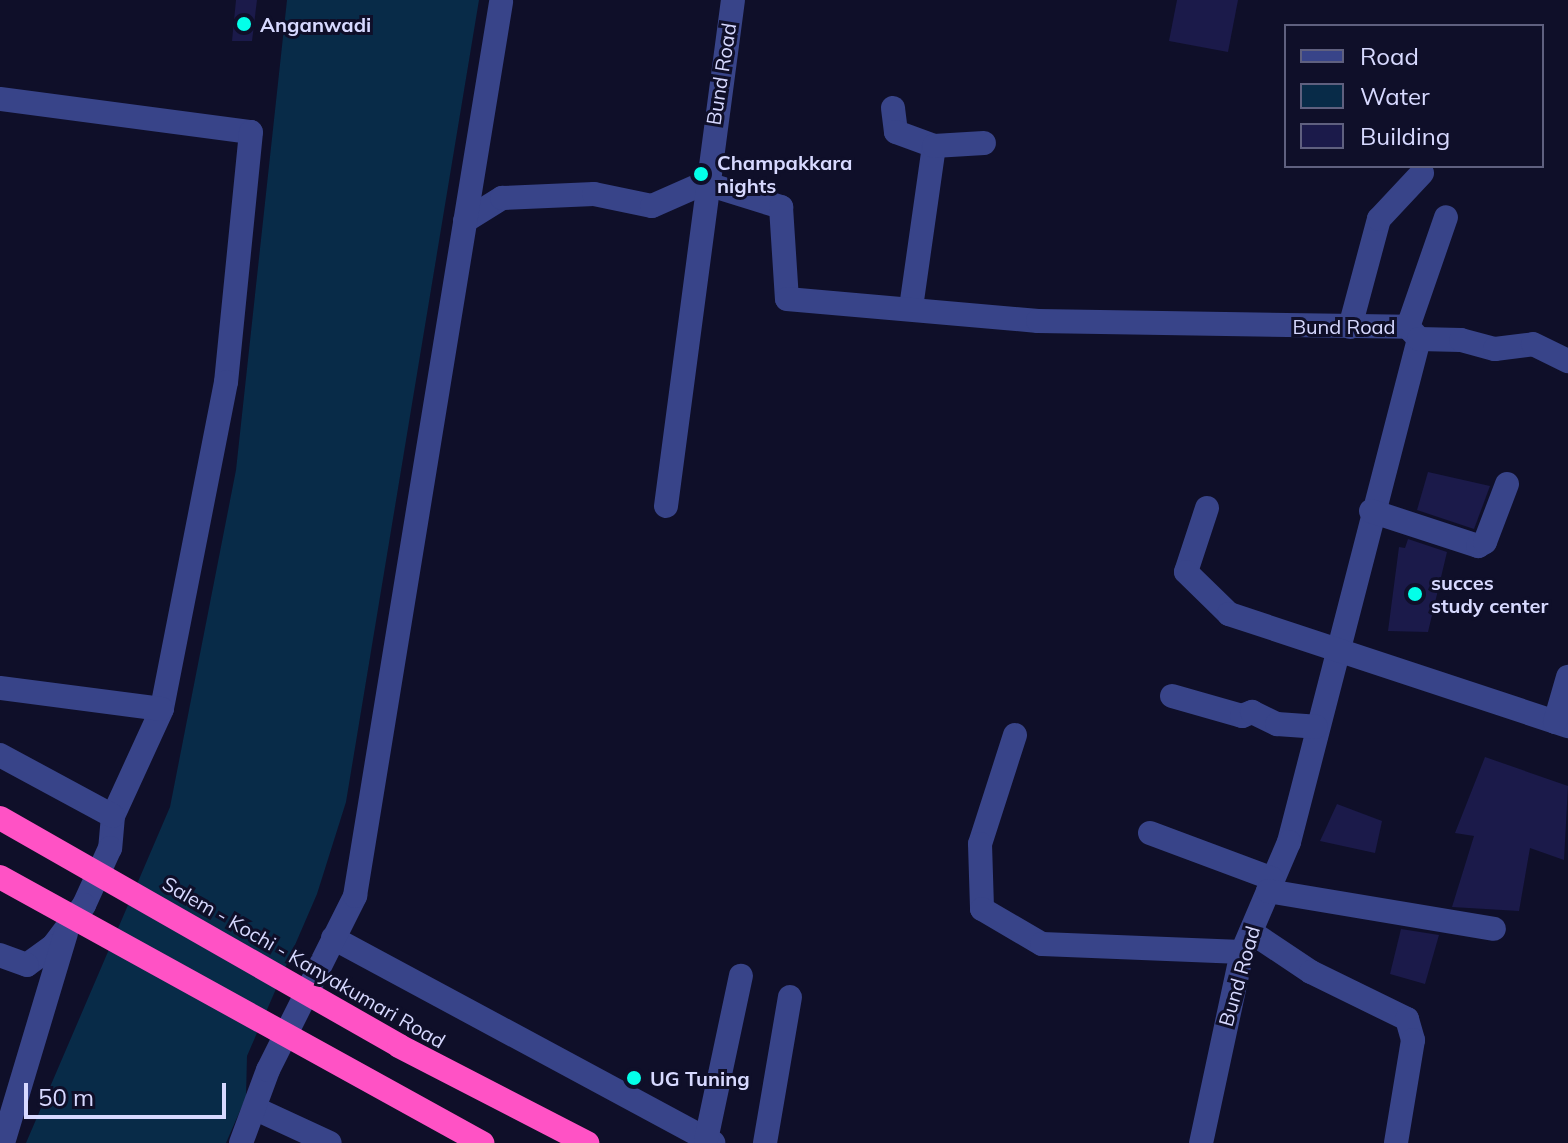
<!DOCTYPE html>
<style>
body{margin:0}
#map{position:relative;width:1568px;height:1143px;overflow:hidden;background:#0f0f29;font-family:Mulish,sans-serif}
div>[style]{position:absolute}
.water>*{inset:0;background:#082b48}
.building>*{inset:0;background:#1b1a4a}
.minor>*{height:24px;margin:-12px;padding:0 12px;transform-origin:12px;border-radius:12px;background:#384489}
.highway>*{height:24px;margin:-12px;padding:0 12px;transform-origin:12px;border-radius:12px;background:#ff52c5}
.dots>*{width:22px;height:22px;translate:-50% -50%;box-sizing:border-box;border:4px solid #0f0f29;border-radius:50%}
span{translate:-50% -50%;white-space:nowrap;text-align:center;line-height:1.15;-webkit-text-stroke:6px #0f0f29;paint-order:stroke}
.poi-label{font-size:20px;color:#d7d9ff;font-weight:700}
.left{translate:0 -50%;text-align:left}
.street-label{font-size:20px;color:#d7d9ff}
.legend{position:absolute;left:1284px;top:24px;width:260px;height:144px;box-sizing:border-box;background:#0f0f29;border:2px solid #5f607f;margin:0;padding:10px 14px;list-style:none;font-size:24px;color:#d7d9ff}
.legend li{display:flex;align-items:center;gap:16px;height:40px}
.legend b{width:40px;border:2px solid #5f607f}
.scale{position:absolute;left:24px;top:1083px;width:202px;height:36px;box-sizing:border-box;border:4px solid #d7d9ff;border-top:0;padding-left:10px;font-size:24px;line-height:28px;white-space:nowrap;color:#d7d9ff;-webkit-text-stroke:6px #0f0f29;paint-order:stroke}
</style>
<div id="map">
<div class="water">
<i style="clip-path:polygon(287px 0,479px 0,346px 802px,317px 894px,247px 1056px,246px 1097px,226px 1143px,26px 1143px,170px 807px,236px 470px)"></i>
</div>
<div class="building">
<i style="clip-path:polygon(236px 0,257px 0,252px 41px,232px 41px)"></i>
<i style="clip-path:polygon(1177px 0,1238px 0,1228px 52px,1169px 41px)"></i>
<i style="clip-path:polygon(1428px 472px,1490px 486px,1474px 529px,1417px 510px)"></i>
<i style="clip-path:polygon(1408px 539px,1447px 552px,1428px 632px,1388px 631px,1399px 547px,1405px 548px)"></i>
<i style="clip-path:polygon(1485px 757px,1568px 786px,1564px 860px,1530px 848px,1519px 911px,1452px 907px,1474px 836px,1455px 833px)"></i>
<i style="clip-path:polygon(1337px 804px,1382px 821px,1375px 853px,1320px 841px)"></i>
<i style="clip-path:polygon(1401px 929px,1439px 935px,1425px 984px,1390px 974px)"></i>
</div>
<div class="minor">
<i style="left:0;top:99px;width:253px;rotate:7.5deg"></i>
<i style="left:251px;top:132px;width:251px;rotate:95.7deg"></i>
<i style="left:226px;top:382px;width:333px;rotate:101.1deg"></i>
<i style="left:162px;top:709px;width:118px;rotate:114.6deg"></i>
<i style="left:113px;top:816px;width:32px;rotate:95deg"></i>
<i style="left:110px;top:848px;width:63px;rotate:114.5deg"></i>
<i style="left:84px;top:905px;width:51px;rotate:127.1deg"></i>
<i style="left:53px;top:946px;width:32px;rotate:144deg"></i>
<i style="left:27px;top:965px;width:29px;rotate:-160deg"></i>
<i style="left:893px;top:108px;width:24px;rotate:83deg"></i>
<i style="left:896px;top:132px;width:40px;rotate:20.2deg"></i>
<i style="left:934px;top:146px;width:164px;rotate:98.1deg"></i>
<i style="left:934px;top:146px;width:50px;rotate:-3.4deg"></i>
<i style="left:704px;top:183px;width:81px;rotate:17.3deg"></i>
<i style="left:781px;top:207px;width:92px;rotate:86.3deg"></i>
<i style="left:787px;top:299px;width:252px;rotate:5deg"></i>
<i style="left:1038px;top:321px;width:370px;rotate:0.9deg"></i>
<i style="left:1408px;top:327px;width:16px;rotate:47deg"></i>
<i style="left:1419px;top:339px;width:520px;rotate:104.49deg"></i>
<i style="left:1289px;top:842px;width:120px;rotate:113.1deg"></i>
<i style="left:1242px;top:952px;width:195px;rotate:102.1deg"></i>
<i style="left:465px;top:221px;width:44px;rotate:-31.9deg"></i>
<i style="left:502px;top:198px;width:92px;rotate:-2.5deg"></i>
<i style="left:594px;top:194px;width:59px;rotate:11.7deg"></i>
<i style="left:652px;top:206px;width:57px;rotate:-23.9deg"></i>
<i style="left:1350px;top:327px;width:112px;rotate:-75deg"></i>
<i style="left:1379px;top:219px;width:63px;rotate:-46.9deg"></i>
<i style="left:1408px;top:327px;width:116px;rotate:-70.9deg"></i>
<i style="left:1419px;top:339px;width:42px;rotate:1.4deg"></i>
<i style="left:1461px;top:340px;width:35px;rotate:15deg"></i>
<i style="left:1495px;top:349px;width:38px;rotate:-7deg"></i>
<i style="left:1533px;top:344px;width:39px;rotate:26deg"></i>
<i style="left:666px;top:506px;width:510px;rotate:-82.46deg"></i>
<i style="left:1207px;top:508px;width:67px;rotate:108.2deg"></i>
<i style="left:1186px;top:572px;width:60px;rotate:44.3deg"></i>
<i style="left:1229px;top:614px;width:357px;rotate:18.3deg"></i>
<i style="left:1371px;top:511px;width:113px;rotate:18.1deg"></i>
<i style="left:1478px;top:546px;width:8px;rotate:-30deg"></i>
<i style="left:1485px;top:542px;width:62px;rotate:-69.2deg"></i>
<i style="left:0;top:688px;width:163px;rotate:7.4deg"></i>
<i style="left:1172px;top:696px;width:73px;rotate:15.9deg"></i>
<i style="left:1242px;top:716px;width:11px;rotate:-22deg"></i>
<i style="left:1252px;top:712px;width:28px;rotate:26deg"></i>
<i style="left:1277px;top:724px;width:39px;rotate:4deg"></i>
<i style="left:1555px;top:722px;width:47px;rotate:-73.9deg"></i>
<i style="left:1015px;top:735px;width:114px;rotate:107.8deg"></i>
<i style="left:980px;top:844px;width:65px;rotate:88.2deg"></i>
<i style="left:982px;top:909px;width:69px;rotate:30.3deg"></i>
<i style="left:1042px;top:944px;width:200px;rotate:2.3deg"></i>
<i style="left:0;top:755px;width:128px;rotate:28.4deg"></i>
<i style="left:1150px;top:833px;width:131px;rotate:20.5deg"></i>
<i style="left:1268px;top:891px;width:229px;rotate:9.5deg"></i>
<i style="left:1251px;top:932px;width:72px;rotate:33.7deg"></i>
<i style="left:1311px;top:972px;width:107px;rotate:26.1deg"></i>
<i style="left:1407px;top:1019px;width:22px;rotate:74deg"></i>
<i style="left:1413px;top:1040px;width:104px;rotate:99.4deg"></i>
<i style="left:333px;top:938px;width:432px;rotate:28.3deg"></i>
<i style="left:256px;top:1109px;width:81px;rotate:24.7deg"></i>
<i style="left:706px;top:1140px;width:168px;rotate:-78deg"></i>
<i style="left:3px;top:1143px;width:219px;rotate:-73.3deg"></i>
<i style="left:241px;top:1143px;width:78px;rotate:-69.7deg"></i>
<i style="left:268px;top:1070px;width:195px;rotate:-63.4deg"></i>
<i style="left:355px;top:896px;width:906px;rotate:-80.72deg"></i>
<i style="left:765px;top:1143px;width:148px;rotate:-80.3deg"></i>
</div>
<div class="highway">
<i style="left:0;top:818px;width:460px;rotate:29.7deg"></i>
<i style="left:399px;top:1046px;width:212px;rotate:27.3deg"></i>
<i style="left:0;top:877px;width:551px;rotate:28.89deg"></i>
</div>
<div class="dots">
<i style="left:244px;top:24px;background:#03ffe9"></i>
<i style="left:701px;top:174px;background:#03ffe9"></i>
<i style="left:1415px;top:594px;background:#03ffe9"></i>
<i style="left:634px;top:1078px;background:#03ffe9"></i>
</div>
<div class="poi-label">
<span class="left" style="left:260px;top:24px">Anganwadi</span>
<span class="left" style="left:717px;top:174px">Champakkara<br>nights</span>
<span class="left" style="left:1431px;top:594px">succes<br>study center</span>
<span class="left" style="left:650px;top:1078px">UG Tuning</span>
</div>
<div class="street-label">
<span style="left:721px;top:74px;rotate:-81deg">Bund Road</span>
<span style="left:1344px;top:326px">Bund Road</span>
<span style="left:304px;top:962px;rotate:30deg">Salem - Kochi - Kanyakumari Road</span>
<span style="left:1239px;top:976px;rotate:-74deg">Bund Road</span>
</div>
<ul class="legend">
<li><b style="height:10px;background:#384489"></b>Road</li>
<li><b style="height:22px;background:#082b48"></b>Water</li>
<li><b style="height:22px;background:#1b1a4a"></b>Building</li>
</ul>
<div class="scale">50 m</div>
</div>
